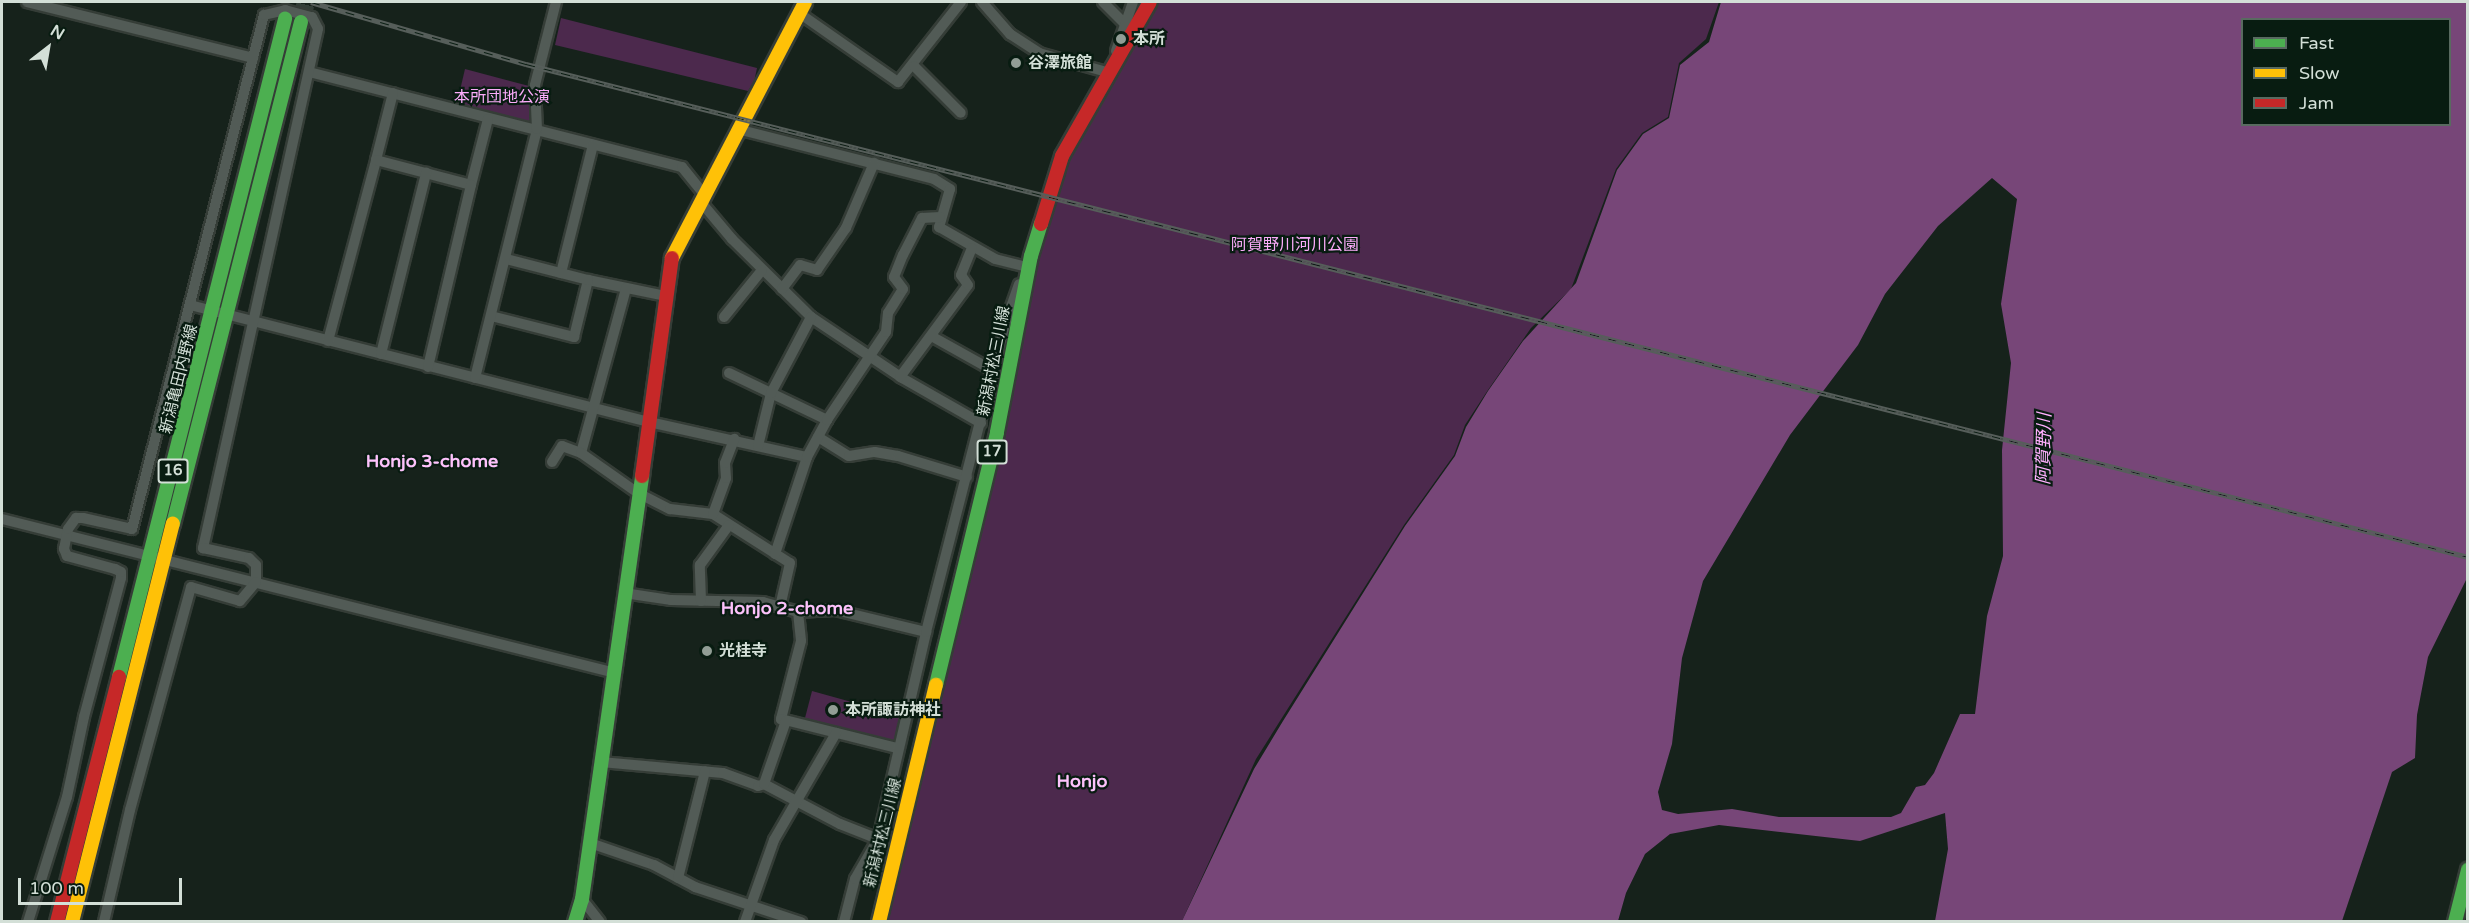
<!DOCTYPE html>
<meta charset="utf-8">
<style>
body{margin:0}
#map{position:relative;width:2469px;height:923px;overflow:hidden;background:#16221b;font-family:"Varela Round","Noto Sans JP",sans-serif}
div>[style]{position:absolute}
.green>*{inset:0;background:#4c294d}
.water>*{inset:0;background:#774678}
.primary-tunnel>*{height:18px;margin-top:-9px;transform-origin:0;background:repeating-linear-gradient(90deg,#323e37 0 18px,transparent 0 27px)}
.roads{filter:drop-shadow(2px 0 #353d37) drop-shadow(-2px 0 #353d37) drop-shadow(0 2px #353d37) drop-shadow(0 -2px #353d37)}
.street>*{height:10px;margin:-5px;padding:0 5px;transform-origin:5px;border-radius:5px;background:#525b56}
.fast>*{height:14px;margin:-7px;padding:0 7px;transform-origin:7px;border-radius:7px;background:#4caf50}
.slow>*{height:14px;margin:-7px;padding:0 7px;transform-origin:7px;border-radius:7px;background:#ffc107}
.jam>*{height:14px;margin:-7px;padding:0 7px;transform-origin:7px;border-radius:7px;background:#c62828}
.rail>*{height:5px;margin-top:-2.5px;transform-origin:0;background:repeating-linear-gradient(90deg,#081c11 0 9px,#565e5a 0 18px);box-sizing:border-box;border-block:2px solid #565e5a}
.dots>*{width:16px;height:16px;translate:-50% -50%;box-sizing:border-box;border:3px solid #081c11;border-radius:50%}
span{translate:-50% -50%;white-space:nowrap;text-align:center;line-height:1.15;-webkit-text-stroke:4.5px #081c11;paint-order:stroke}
.shield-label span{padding:2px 4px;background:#081c11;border:2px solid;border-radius:4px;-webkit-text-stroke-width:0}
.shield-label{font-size:15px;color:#d3dfd7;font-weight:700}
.poi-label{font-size:16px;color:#d3dfd7;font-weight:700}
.left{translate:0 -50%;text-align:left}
.park-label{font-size:16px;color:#fbacfa}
.street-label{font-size:16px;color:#d3dfd7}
.water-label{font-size:18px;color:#ffb0fe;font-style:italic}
.neighbourhood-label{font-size:18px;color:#fcc2fb;font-weight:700}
.frame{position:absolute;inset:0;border:3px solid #d3dfd7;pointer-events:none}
.legend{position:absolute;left:2241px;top:18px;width:210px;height:108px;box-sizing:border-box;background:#081c11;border:2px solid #596a60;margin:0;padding:8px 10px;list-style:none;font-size:18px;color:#d3dfd7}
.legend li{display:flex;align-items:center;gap:12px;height:30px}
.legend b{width:30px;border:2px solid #596a60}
.north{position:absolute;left:18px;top:18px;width:60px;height:60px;-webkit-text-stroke:4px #081c11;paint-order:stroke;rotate:31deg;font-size:16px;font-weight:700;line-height:24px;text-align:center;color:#d3dfd7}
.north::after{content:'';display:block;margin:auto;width:21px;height:27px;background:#d3dfd7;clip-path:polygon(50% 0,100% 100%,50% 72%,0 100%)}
.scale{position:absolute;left:18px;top:878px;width:164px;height:27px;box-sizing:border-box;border:3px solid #d3dfd7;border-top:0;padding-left:8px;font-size:18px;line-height:21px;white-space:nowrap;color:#d3dfd7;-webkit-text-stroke:4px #081c11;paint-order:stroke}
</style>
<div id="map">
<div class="green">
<i style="clip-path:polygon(1156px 2px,1719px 2px,1706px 39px,1679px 63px,1668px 117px,1642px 133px,1616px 169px,1571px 289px,1531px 328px,1488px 390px,1465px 425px,1454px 455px,1404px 525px,1256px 759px,1182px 921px,884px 922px,1031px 276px,1066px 160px)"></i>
<i style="clip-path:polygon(561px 18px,757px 68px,754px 82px,748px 91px,555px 45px)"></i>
<i style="clip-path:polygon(465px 69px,533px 87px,534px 117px,528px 122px,457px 103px)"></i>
<i style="clip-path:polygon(812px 691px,902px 716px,896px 742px,805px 718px)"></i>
</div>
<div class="water">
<i style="clip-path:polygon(evenodd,1721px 2px,2467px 2px,2467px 578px,2428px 657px,2417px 715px,2415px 758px,2392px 772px,2342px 921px,1935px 921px,1948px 849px,1945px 813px,1860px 841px,1719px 825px,1670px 834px,1645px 854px,1626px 893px,1618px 921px,1182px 921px,1254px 769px,1283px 721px,1405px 526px,1455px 456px,1466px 427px,1488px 391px,1523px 341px,1576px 283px,1617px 170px,1643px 134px,1669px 118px,1680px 65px,1709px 42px,1721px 2px,2242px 20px,2450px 20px,2450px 124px,2242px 124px,2242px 20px,1721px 2px,1992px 178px,2017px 199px,2001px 304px,2011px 363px,2002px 450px,2003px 556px,1987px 616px,1975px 714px,1960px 714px,1934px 773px,1925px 785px,1916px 787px,1901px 813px,1891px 817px,1779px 817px,1732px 809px,1678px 814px,1662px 810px,1658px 792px,1672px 744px,1682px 658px,1703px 581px,1790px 435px,1858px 345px,1885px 294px,1938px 226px,1992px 178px)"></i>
</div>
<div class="primary-tunnel">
<i style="left:301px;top:22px;width:21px;rotate:-76deg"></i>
</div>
<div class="roads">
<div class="street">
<i style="left:27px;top:2px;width:233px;rotate:13.9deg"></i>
<i style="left:982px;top:2px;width:43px;rotate:48.8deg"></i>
<i style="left:1010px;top:34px;width:35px;rotate:33deg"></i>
<i style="left:1039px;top:53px;width:74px;rotate:15.7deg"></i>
<i style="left:1110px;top:73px;width:4px;rotate:-76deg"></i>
<i style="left:1103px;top:2px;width:30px;rotate:45deg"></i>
<i style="left:799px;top:13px;width:121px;rotate:34.9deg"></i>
<i style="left:898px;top:82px;width:102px;rotate:-51.8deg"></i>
<i style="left:1116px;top:51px;width:52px;rotate:-70.9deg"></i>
<i style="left:914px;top:66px;width:66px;rotate:45deg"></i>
<i style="left:309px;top:72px;width:385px;rotate:14.3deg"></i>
<i style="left:682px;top:167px;width:33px;rotate:51deg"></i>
<i style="left:737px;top:129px;width:203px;rotate:14.2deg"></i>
<i style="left:934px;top:179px;width:19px;rotate:32deg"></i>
<i style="left:950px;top:189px;width:40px;rotate:106deg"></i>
<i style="left:939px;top:227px;width:64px;rotate:29.7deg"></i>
<i style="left:995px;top:259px;width:33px;rotate:14deg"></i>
<i style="left:376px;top:160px;width:69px;rotate:-75.8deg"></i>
<i style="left:471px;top:185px;width:68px;rotate:-75.6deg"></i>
<i style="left:700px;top:201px;width:50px;rotate:49.9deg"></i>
<i style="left:732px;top:239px;width:111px;rotate:44.6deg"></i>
<i style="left:811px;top:317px;width:110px;rotate:33.8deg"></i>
<i style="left:902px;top:378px;width:91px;rotate:29.7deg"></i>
<i style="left:561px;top:273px;width:132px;rotate:-76deg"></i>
<i style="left:588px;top:280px;width:80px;rotate:11.6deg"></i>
<i style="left:782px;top:289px;width:30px;rotate:-53deg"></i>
<i style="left:800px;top:265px;width:18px;rotate:16deg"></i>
<i style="left:817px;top:270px;width:51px;rotate:-55.4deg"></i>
<i style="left:846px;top:228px;width:71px;rotate:-66.7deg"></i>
<i style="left:190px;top:305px;width:474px;rotate:14.3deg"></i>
<i style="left:649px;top:422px;width:162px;rotate:12.5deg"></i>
<i style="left:491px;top:316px;width:86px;rotate:14.2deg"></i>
<i style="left:574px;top:337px;width:59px;rotate:-76.2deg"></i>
<i style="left:588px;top:280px;width:85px;rotate:-165.6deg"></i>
<i style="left:724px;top:317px;width:60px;rotate:-51deg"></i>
<i style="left:933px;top:337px;width:70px;rotate:29.1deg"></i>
<i style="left:328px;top:341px;width:187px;rotate:-75.1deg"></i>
<i style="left:376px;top:160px;width:98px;rotate:14.7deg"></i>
<i style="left:471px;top:185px;width:187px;rotate:103.3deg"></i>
<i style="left:381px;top:354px;width:187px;rotate:-76deg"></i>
<i style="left:729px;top:373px;width:109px;rotate:25.6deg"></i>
<i style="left:900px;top:377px;width:114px;rotate:-53.5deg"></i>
<i style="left:968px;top:285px;width:12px;rotate:-125deg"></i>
<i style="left:961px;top:275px;width:29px;rotate:-68deg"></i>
<i style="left:475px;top:378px;width:257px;rotate:-76deg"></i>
<i style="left:537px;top:129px;width:44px;rotate:-92.6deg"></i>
<i style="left:535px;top:85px;width:86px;rotate:-75.8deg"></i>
<i style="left:818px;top:437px;width:36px;rotate:32deg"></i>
<i style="left:849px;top:456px;width:26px;rotate:-9deg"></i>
<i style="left:875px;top:452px;width:23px;rotate:10deg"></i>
<i style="left:898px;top:456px;width:72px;rotate:16.9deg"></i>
<i style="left:758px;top:446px;width:55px;rotate:-76.2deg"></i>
<i style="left:771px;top:393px;width:86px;rotate:-62.2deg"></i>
<i style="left:581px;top:453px;width:171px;rotate:-74.7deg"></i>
<i style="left:552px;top:462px;width:19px;rotate:-58deg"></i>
<i style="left:562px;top:446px;width:20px;rotate:20deg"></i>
<i style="left:581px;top:453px;width:70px;rotate:35.1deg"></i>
<i style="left:638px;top:493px;width:36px;rotate:27deg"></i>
<i style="left:670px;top:509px;width:43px;rotate:6.6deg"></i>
<i style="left:713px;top:514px;width:91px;rotate:32.5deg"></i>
<i style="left:790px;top:563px;width:45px;rotate:102.8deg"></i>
<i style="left:713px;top:514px;width:38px;rotate:-70deg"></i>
<i style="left:726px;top:478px;width:15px;rotate:-94deg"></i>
<i style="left:725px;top:463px;width:26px;rotate:-69deg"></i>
<i style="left:2px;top:519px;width:632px;rotate:14.1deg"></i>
<i style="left:775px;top:554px;width:102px;rotate:-71.7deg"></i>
<i style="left:807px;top:457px;width:42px;rotate:-61.6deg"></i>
<i style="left:827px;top:420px;width:106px;rotate:-56.2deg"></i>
<i style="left:886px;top:332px;width:19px;rotate:-84deg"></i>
<i style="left:888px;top:313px;width:28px;rotate:-58deg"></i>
<i style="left:903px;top:289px;width:15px;rotate:-127deg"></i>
<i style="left:894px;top:277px;width:24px;rotate:-68deg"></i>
<i style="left:903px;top:255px;width:42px;rotate:-62.8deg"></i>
<i style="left:922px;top:218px;width:18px;rotate:-3deg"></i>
<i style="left:624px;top:593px;width:48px;rotate:8.5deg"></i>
<i style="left:671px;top:600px;width:92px;rotate:1.2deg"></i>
<i style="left:763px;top:602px;width:36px;rotate:16deg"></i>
<i style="left:798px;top:612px;width:37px;rotate:-3deg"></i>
<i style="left:835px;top:610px;width:94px;rotate:13.6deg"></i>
<i style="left:701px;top:601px;width:36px;rotate:-92deg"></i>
<i style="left:700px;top:565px;width:49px;rotate:-54.1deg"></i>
<i style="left:798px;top:612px;width:29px;rotate:84deg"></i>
<i style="left:801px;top:641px;width:81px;rotate:104.4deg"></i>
<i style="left:781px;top:719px;width:120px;rotate:14deg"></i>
<i style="left:601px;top:762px;width:122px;rotate:5.2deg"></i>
<i style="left:723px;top:773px;width:37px;rotate:20deg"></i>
<i style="left:758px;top:786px;width:6px;rotate:-18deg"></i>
<i style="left:764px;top:784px;width:86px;rotate:27.8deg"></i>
<i style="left:840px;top:824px;width:41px;rotate:21.5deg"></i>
<i style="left:764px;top:784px;width:67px;rotate:-70.8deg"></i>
<i style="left:590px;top:843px;width:68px;rotate:19deg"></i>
<i style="left:654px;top:865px;width:47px;rotate:28.2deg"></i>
<i style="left:695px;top:887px;width:112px;rotate:18.3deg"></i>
<i style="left:678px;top:878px;width:110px;rotate:-75.8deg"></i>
<i style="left:582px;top:899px;width:29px;rotate:52deg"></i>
<i style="left:28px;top:922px;width:131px;rotate:-72.7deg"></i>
<i style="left:67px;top:797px;width:82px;rotate:-78deg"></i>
<i style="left:84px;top:717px;width:144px;rotate:-75.1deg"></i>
<i style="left:121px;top:578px;width:6px;rotate:-90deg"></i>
<i style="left:121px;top:572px;width:7px;rotate:-153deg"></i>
<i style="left:115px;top:569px;width:50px;rotate:-164.8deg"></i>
<i style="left:67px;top:556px;width:8px;rotate:-113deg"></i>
<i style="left:64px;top:549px;width:20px;rotate:-79deg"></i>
<i style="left:68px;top:529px;width:14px;rotate:-54deg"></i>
<i style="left:76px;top:518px;width:7px"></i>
<i style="left:83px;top:518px;width:50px;rotate:12.7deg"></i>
<i style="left:132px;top:529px;width:531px;rotate:-75.6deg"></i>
<i style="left:264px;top:15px;width:22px;rotate:-13deg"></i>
<i style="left:285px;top:10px;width:28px;rotate:15deg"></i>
<i style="left:312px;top:17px;width:13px;rotate:63deg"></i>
<i style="left:318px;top:29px;width:532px;rotate:102.49deg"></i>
<i style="left:203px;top:548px;width:47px;rotate:12.3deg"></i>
<i style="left:249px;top:558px;width:10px;rotate:45deg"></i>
<i style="left:256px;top:565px;width:17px;rotate:90deg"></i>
<i style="left:256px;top:582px;width:25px;rotate:130deg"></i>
<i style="left:240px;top:601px;width:51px;rotate:-164.1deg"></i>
<i style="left:191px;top:587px;width:231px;rotate:105.3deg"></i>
<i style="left:130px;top:810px;width:115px;rotate:103.1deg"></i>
<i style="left:745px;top:922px;width:87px;rotate:-70.5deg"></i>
<i style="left:774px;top:840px;width:124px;rotate:-59.9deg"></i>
<i style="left:844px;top:922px;width:44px;rotate:-75.7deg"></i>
<i style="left:855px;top:879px;width:46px;rotate:-60.1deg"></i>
<i style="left:878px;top:839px;width:212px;rotate:-76.9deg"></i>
<i style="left:926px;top:632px;width:318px;rotate:-75.6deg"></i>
<i style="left:1005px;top:324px;width:42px;rotate:-70.7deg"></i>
</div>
<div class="fast">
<i style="left:173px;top:524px;width:518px;rotate:-75.7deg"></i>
<i style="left:119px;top:677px;width:679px;rotate:-75.84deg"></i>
<i style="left:936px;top:685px;width:260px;rotate:-76.4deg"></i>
<i style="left:997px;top:432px;width:179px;rotate:-79.1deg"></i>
<i style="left:1031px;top:256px;width:34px;rotate:-73deg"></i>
<i style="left:575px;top:922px;width:24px;rotate:-73deg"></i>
<i style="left:582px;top:899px;width:427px;rotate:-81.9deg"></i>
<i style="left:2455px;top:922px;width:54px;rotate:-76deg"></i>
</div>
<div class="slow">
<i style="left:672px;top:258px;width:288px;rotate:-62.5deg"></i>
<i style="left:72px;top:922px;width:411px;rotate:-75.8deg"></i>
<i style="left:879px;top:922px;width:244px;rotate:-76.5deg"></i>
</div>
<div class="jam">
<i style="left:1041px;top:224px;width:71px;rotate:-72.8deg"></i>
<i style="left:1062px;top:156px;width:177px;rotate:-60.3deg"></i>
<i style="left:642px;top:476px;width:220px;rotate:-82.2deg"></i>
<i style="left:57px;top:922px;width:253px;rotate:-75.8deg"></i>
</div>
</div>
<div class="rail">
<i style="left:311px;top:2px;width:224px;rotate:16.1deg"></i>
<i style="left:526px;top:64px;width:2004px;rotate:14.24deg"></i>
</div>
<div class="dots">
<i style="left:1121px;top:39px;background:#919d95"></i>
<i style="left:1016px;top:63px;background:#919d95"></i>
<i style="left:707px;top:651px;background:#919d95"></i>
<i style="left:833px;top:710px;background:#919d95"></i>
</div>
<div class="shield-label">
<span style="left:992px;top:452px">17</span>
<span style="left:173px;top:471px">16</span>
</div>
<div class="poi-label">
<span class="left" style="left:1133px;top:39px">本所</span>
<span class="left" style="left:1028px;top:63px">谷澤旅館</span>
<span class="left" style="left:719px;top:651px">光桂寺</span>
<span class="left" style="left:845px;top:710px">本所諏訪神社</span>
</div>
<div class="park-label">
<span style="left:502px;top:97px">本所団地公演</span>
<span style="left:1295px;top:245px">阿賀野川河川公園</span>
</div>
<div class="street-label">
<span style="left:994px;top:361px;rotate:-79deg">新潟村松三川線</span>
<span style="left:179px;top:379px;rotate:-76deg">新潟亀田内野線</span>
<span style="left:883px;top:833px;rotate:-76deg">新潟村松三川線</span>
</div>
<div class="water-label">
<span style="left:2044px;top:449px;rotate:-89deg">阿賀野川</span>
</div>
<div class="neighbourhood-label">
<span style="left:432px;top:461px">Honjo 3-chome</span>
<span style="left:787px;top:608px">Honjo 2-chome</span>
<span style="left:1082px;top:781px">Honjo</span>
</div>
<div class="frame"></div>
<ul class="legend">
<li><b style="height:8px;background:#4caf50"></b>Fast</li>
<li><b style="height:8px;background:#ffc107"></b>Slow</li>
<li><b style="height:8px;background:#c62828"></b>Jam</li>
</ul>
<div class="north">N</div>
<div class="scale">100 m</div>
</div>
